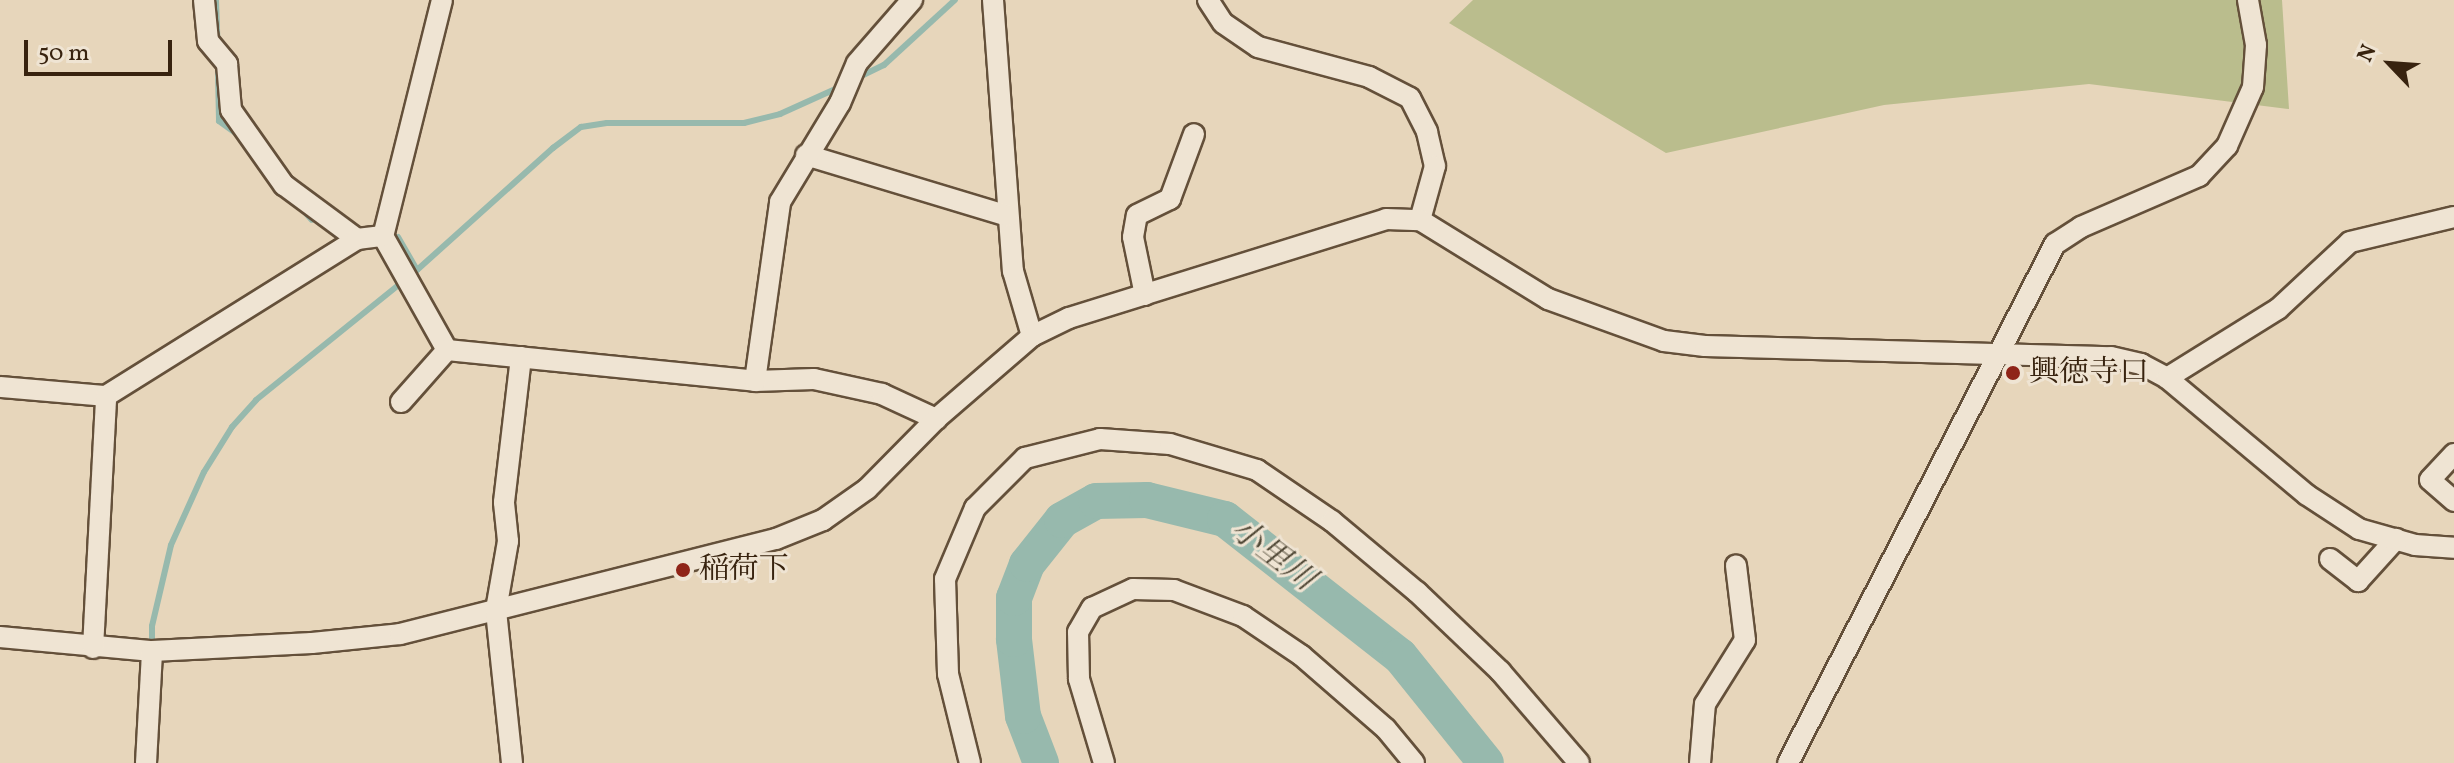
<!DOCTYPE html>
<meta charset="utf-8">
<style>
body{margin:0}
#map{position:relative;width:2454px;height:763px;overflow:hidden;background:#e7d6bb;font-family:Vollkorn,"Noto Serif JP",serif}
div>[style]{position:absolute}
.green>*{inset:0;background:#babd8d}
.stream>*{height:6px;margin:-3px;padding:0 3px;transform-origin:3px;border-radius:3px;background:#97b9ad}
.river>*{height:36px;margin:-18px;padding:0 18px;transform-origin:18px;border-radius:18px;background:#97b9ad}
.roads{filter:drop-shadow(2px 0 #64503a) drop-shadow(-2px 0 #64503a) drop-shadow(0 2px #64503a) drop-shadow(0 -2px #64503a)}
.minor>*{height:20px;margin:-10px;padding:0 10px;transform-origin:10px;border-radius:10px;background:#efe4d3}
.dots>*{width:22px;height:22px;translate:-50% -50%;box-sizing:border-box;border:4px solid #efe4d3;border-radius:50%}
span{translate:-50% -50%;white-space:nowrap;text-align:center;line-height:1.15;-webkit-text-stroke:6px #efe4d3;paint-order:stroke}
.poi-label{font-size:30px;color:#38230f}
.left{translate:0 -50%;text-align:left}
.water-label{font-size:32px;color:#504836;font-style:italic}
.north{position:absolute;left:2350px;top:24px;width:80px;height:80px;-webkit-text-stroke:6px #efe4d3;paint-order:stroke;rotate:295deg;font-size:22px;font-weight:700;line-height:32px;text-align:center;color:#38230f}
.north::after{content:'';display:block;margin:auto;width:28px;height:36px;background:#38230f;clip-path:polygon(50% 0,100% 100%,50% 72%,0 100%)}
.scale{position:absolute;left:24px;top:40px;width:148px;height:36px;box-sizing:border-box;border:4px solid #38230f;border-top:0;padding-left:10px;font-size:24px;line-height:28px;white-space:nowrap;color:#38230f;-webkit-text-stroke:6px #efe4d3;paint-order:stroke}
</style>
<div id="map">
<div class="green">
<i style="clip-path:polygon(1473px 0,2282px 0,2289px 109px,2089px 84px,1884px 105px,1666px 153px,1449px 23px)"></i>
</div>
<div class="stream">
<i style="left:216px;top:0;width:36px;rotate:88deg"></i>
<i style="left:218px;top:72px;width:49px;rotate:88.8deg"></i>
<i style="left:219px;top:121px;width:24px;rotate:36deg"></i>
<i style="left:855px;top:79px;width:32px;rotate:-26deg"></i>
<i style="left:884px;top:65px;width:96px;rotate:-42.5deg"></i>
<i style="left:303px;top:210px;width:13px;rotate:48deg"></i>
<i style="left:398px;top:237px;width:38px;rotate:60deg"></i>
<i style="left:152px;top:649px;width:23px;rotate:-90deg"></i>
<i style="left:152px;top:626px;width:83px;rotate:-76.8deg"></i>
<i style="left:171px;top:545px;width:80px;rotate:-65.7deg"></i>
<i style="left:204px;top:472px;width:53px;rotate:-58.1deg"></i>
<i style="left:232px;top:427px;width:36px;rotate:-48deg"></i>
<i style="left:256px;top:400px;width:207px;rotate:-38.9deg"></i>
<i style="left:417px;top:270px;width:183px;rotate:-41.9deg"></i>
<i style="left:553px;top:148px;width:35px;rotate:-37deg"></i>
<i style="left:581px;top:127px;width:26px;rotate:-9deg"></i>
<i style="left:607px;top:123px;width:137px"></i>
<i style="left:744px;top:123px;width:37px;rotate:-14deg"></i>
<i style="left:780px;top:114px;width:68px;rotate:-24.3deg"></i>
</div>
<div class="river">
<i style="left:1041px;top:763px;width:50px;rotate:-111deg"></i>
<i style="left:1023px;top:716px;width:78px;rotate:-96.7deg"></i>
<i style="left:1014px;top:639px;width:41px;rotate:-90deg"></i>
<i style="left:1014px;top:598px;width:36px;rotate:-69deg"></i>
<i style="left:1027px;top:564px;width:56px;rotate:-51.5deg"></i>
<i style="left:1062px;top:520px;width:39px;rotate:-29deg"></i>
<i style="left:1096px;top:501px;width:51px;rotate:-1.1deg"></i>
<i style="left:1147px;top:500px;width:80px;rotate:13.7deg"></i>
<i style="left:1225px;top:519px;width:222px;rotate:38.1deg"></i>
<i style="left:1400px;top:656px;width:137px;rotate:51.2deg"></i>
</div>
<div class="roads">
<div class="minor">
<i style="left:204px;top:0;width:41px;rotate:84.4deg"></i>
<i style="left:208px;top:41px;width:30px;rotate:50deg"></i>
<i style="left:227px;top:64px;width:46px;rotate:85deg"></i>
<i style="left:231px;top:110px;width:92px;rotate:54.8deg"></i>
<i style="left:284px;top:185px;width:91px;rotate:36.5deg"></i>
<i style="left:442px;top:0;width:243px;rotate:104deg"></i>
<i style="left:383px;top:236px;width:131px;rotate:60.7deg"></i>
<i style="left:447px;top:350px;width:310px;rotate:5.7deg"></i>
<i style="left:755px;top:381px;width:59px;rotate:-1.9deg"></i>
<i style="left:814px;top:379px;width:70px;rotate:12.4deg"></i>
<i style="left:882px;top:394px;width:60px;rotate:24.8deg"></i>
<i style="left:993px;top:0;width:272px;rotate:85.8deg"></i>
<i style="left:1013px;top:271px;width:68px;rotate:73.7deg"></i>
<i style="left:1208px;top:0;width:27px;rotate:57deg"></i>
<i style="left:1223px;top:23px;width:42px;rotate:34.4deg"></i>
<i style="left:1258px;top:47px;width:115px;rotate:15.1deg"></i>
<i style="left:1369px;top:77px;width:46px;rotate:27.1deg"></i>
<i style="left:1410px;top:98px;width:38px;rotate:63deg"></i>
<i style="left:1427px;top:132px;width:35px;rotate:77deg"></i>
<i style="left:1435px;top:166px;width:56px;rotate:105.5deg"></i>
<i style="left:806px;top:155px;width:211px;rotate:16.8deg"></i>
<i style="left:1145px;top:295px;width:59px;rotate:-101.7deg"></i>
<i style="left:1133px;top:237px;width:22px;rotate:-80deg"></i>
<i style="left:1137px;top:215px;width:37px;rotate:-26deg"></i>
<i style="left:1170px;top:199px;width:69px;rotate:-69.7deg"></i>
<i style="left:2167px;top:378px;width:131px;rotate:-31.9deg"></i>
<i style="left:2278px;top:309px;width:98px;rotate:-42.9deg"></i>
<i style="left:2350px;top:242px;width:107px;rotate:-13.5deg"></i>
<i style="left:755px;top:381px;width:181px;rotate:-82deg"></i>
<i style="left:780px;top:202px;width:116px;rotate:-58.8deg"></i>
<i style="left:840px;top:103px;width:43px;rotate:-67deg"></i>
<i style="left:857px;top:63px;width:84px;rotate:-48.9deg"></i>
<i style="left:0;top:387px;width:106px;rotate:4.9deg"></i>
<i style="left:106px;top:396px;width:296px;rotate:-32deg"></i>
<i style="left:357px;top:239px;width:26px;rotate:-7deg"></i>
<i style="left:401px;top:402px;width:69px;rotate:-48.5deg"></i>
<i style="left:2454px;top:454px;width:35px;rotate:133deg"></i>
<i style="left:2430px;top:480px;width:32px;rotate:41deg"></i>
<i style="left:2330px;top:559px;width:36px;rotate:38deg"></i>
<i style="left:2358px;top:581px;width:57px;rotate:-47.9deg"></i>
<i style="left:0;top:637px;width:153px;rotate:5.3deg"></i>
<i style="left:152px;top:651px;width:160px;rotate:-2.9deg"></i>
<i style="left:312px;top:643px;width:88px;rotate:-5.8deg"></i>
<i style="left:400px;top:634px;width:388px;rotate:-14.2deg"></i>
<i style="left:776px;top:539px;width:51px;rotate:-22deg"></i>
<i style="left:823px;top:520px;width:54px;rotate:-35.2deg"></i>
<i style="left:867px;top:489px;width:98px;rotate:-45.4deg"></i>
<i style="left:936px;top:419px;width:127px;rotate:-40.8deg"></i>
<i style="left:1032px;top:336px;width:41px;rotate:-25.9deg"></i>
<i style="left:1069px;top:318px;width:332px;rotate:-17.3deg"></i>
<i style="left:1386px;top:219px;width:34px;rotate:2deg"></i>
<i style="left:1420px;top:220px;width:150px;rotate:31.7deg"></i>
<i style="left:1548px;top:299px;width:123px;rotate:19.9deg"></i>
<i style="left:1664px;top:341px;width:41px;rotate:7deg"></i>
<i style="left:1705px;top:346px;width:406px;rotate:1.6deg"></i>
<i style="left:2111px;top:357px;width:31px;rotate:13deg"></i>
<i style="left:2141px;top:364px;width:30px;rotate:28deg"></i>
<i style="left:2167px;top:378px;width:182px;rotate:39.9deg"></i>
<i style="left:2307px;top:495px;width:62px;rotate:33.2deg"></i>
<i style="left:2359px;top:529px;width:58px;rotate:15.9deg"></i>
<i style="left:2415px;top:545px;width:39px;rotate:4deg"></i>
<i style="left:93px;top:648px;width:252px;rotate:-87deg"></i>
<i style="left:146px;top:763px;width:112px;rotate:-86.9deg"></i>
<i style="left:512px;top:763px;width:154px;rotate:-96deg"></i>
<i style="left:496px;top:610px;width:70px;rotate:-80.1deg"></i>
<i style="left:508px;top:541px;width:39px;rotate:-96deg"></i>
<i style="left:504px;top:502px;width:146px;rotate:-83.3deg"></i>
<i style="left:970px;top:763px;width:92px;rotate:-103.9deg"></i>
<i style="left:948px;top:674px;width:95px;rotate:-91.8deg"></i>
<i style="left:945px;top:579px;width:77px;rotate:-67.1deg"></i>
<i style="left:975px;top:508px;width:71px;rotate:-45deg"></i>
<i style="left:1025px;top:458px;width:77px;rotate:-14.2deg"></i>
<i style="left:1100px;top:439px;width:70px;rotate:4.1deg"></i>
<i style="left:1170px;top:444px;width:91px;rotate:16.6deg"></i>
<i style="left:1257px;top:470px;width:91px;rotate:34.2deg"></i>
<i style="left:1332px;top:521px;width:111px;rotate:39.9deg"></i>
<i style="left:1417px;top:592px;width:115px;rotate:43.6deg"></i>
<i style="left:1500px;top:671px;width:121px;rotate:49.3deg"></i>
<i style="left:1104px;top:763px;width:88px;rotate:-106.6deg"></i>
<i style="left:1079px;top:679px;width:47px;rotate:-91.2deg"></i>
<i style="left:1078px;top:632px;width:28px;rotate:-60deg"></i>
<i style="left:1092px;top:608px;width:45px;rotate:-24.9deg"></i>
<i style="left:1133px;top:589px;width:41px;rotate:1.4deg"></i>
<i style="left:1174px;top:590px;width:74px;rotate:20.6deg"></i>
<i style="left:1243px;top:616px;width:71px;rotate:34.1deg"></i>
<i style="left:1302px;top:656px;width:111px;rotate:41deg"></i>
<i style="left:1386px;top:729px;width:44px;rotate:50.5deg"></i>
<i style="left:1700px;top:763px;width:59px;rotate:-85.2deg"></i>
<i style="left:1705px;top:704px;width:75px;rotate:-58deg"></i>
<i style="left:1745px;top:640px;width:75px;rotate:-96.9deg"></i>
<i style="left:1788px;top:763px;width:584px;rotate:-62.78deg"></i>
<i style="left:2055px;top:244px;width:31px;rotate:-33deg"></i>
<i style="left:2081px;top:227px;width:129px;rotate:-23.4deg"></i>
<i style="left:2199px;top:176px;width:41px;rotate:-47deg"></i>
<i style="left:2227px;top:146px;width:64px;rotate:-66.2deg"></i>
<i style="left:2253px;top:87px;width:42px;rotate:-85.9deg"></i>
<i style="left:2256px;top:45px;width:46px;rotate:-100.1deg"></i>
</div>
</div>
<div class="dots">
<i style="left:2013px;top:373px;background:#8f2418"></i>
<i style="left:683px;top:570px;background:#8f2418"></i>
</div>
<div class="poi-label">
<span class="left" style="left:2029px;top:373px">興徳寺口</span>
<span class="left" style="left:699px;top:570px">稲荷下</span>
</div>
<div class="water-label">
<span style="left:1272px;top:556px;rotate:37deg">小里川</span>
</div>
<div class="north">N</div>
<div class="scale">50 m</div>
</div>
